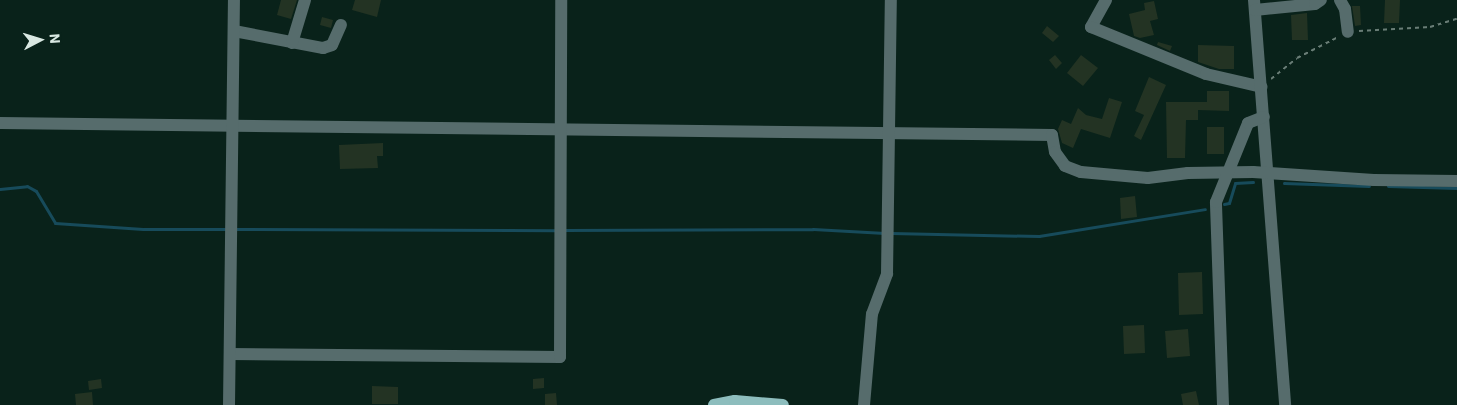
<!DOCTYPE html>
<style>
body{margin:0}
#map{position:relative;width:1457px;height:405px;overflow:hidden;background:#09221a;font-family:"IBM Plex Sans",sans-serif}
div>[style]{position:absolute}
.stream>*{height:3px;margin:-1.5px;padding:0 1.5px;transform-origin:1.5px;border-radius:1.5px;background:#174b5b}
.building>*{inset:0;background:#233323}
.path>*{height:2px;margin-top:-1px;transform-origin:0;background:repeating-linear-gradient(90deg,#697d76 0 4px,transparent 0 8px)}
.minor>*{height:12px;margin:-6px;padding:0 6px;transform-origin:6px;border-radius:6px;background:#566c6c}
.major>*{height:12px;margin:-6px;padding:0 6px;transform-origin:6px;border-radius:6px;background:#8dbdbd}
span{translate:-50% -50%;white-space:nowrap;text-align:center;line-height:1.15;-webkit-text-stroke:4.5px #09221a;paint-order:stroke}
.north{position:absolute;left:15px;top:15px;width:50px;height:50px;-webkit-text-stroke:4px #09221a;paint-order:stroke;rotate:85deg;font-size:14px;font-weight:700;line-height:20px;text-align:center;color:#d9e8e2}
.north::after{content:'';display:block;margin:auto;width:18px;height:22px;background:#d9e8e2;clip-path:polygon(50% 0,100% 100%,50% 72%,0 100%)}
</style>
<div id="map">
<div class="stream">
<i style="left:1284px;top:183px;width:85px;rotate:2deg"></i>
<i style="left:1388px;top:186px;width:69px;rotate:1.7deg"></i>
<i style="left:0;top:189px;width:27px;rotate:-6deg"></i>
<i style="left:27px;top:186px;width:10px;rotate:29deg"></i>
<i style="left:36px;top:191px;width:37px;rotate:59deg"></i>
<i style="left:55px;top:223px;width:88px;rotate:3.9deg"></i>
<i style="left:143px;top:229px;width:84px"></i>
<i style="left:1224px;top:204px;width:5px;rotate:-11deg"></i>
<i style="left:1229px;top:203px;width:21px;rotate:-73deg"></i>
<i style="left:1235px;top:183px;width:18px;rotate:-3deg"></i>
<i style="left:234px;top:229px;width:323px;rotate:0.2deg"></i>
<i style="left:564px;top:230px;width:249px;rotate:-0.2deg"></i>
<i style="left:813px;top:229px;width:72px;rotate:3.2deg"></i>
<i style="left:891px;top:233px;width:148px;rotate:1.2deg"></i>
<i style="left:1039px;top:236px;width:168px;rotate:-9.2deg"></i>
</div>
<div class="building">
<i style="clip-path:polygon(281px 0,297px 0,291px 19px,277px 15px)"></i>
<i style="clip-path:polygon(355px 0,381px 0,377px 17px,352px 10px)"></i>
<i style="clip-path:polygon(1385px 0,1400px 0,1399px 23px,1384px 23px)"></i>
<i style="clip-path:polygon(1154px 1px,1158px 19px,1150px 21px,1154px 35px,1140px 38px,1134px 36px,1129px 14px,1145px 10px,1144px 3px)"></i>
<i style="clip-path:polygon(1352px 6px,1360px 6px,1361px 25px,1355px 26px)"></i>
<i style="clip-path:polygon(1307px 13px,1308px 40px,1292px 40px,1291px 15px)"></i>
<i style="clip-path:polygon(322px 17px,333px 20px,331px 28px,320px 25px)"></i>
<i style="clip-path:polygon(1047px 26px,1059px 36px,1053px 42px,1042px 33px)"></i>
<i style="clip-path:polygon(1158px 42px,1172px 46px,1170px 51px,1157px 45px)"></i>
<i style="clip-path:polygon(1198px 45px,1234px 46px,1234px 69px,1219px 69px,1198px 62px)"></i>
<i style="clip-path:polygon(1055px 55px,1062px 63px,1056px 69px,1049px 60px)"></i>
<i style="clip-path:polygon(1081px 55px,1098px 68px,1083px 86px,1067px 73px)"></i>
<i style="clip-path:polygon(1149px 77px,1166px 85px,1141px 140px,1134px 136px,1144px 115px,1135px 111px)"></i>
<i style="clip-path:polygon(1207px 91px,1229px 91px,1229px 111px,1198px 110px,1198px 120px,1186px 120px,1185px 158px,1167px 158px,1166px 102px,1207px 102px)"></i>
<i style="clip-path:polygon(1109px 98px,1122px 102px,1110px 138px,1081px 129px,1073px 148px,1062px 143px,1058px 129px,1062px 120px,1071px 124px,1078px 108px,1086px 115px,1102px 119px)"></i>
<i style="clip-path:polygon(1207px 127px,1224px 127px,1224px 154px,1207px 154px)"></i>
<i style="clip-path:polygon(383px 143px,383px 156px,377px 156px,378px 168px,340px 169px,339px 145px)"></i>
<i style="clip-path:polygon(1135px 196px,1137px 217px,1121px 219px,1120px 198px)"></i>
<i style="clip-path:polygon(1202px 272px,1203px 314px,1179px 315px,1178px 273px)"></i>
<i style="clip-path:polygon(1144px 325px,1145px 353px,1124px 354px,1123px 326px)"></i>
<i style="clip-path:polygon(1188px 329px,1190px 356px,1167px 358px,1165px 331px)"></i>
<i style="clip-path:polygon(544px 378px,544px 388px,533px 389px,533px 379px)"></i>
<i style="clip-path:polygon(101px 379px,102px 388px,89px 390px,88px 381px)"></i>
<i style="clip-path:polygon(372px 386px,398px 387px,398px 404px,372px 404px)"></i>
<i style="clip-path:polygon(1196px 391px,1199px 405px,1183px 405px,1181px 394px)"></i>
<i style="clip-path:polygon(92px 392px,93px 405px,76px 405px,75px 394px)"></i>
<i style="clip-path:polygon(556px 393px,557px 405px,545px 405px,545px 394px)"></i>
</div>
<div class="path">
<i style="left:1359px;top:31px;width:71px;rotate:-3.2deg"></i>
<i style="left:1430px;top:27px;width:28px;rotate:-17deg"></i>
<i style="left:1271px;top:79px;width:33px;rotate:-39deg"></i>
<i style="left:1297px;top:58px;width:46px;rotate:-27.1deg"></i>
</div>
<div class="minor">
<i style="left:1106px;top:0;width:31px;rotate:119deg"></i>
<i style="left:1091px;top:27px;width:124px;rotate:22.2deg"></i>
<i style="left:1206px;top:74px;width:57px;rotate:13.1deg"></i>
<i style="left:1254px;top:0;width:406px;rotate:85.6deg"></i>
<i style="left:1340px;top:0;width:10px;rotate:61deg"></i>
<i style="left:1345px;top:9px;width:23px;rotate:83deg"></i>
<i style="left:1255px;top:10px;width:60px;rotate:-5.7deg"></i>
<i style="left:1315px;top:4px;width:7px;rotate:-34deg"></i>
<i style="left:234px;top:31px;width:91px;rotate:10.8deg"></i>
<i style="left:323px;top:48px;width:9px;rotate:-18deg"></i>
<i style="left:332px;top:45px;width:22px;rotate:-66deg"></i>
<i style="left:292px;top:43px;width:45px;rotate:-73.2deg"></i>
<i style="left:0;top:123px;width:1052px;rotate:0.65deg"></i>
<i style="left:1052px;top:135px;width:17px;rotate:80deg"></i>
<i style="left:1055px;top:152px;width:17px;rotate:54deg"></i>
<i style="left:1065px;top:166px;width:17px;rotate:21deg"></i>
<i style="left:1081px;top:172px;width:67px;rotate:5.1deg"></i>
<i style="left:1148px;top:178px;width:40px;rotate:-7.1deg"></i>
<i style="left:1188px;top:173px;width:65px;rotate:-0.9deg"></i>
<i style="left:1253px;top:172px;width:121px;rotate:3.8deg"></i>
<i style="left:1374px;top:180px;width:83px;rotate:0.7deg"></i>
<i style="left:230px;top:354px;width:330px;rotate:0.5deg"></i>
<i style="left:560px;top:357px;width:357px;rotate:-89.8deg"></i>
<i style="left:229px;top:405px;width:405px;rotate:-89.3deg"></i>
<i style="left:864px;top:405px;width:91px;rotate:-85deg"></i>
<i style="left:872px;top:314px;width:43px;rotate:-69.4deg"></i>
<i style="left:887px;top:274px;width:274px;rotate:-89.2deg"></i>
<i style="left:1223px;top:405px;width:203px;rotate:-92deg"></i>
<i style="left:1216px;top:202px;width:85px;rotate:-67.9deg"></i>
<i style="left:1248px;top:123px;width:17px;rotate:-21deg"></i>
</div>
<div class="major">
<i style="left:714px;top:405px;width:21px;rotate:-11deg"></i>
<i style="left:735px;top:401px;width:48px;rotate:4.8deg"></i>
</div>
<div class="north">N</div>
</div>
